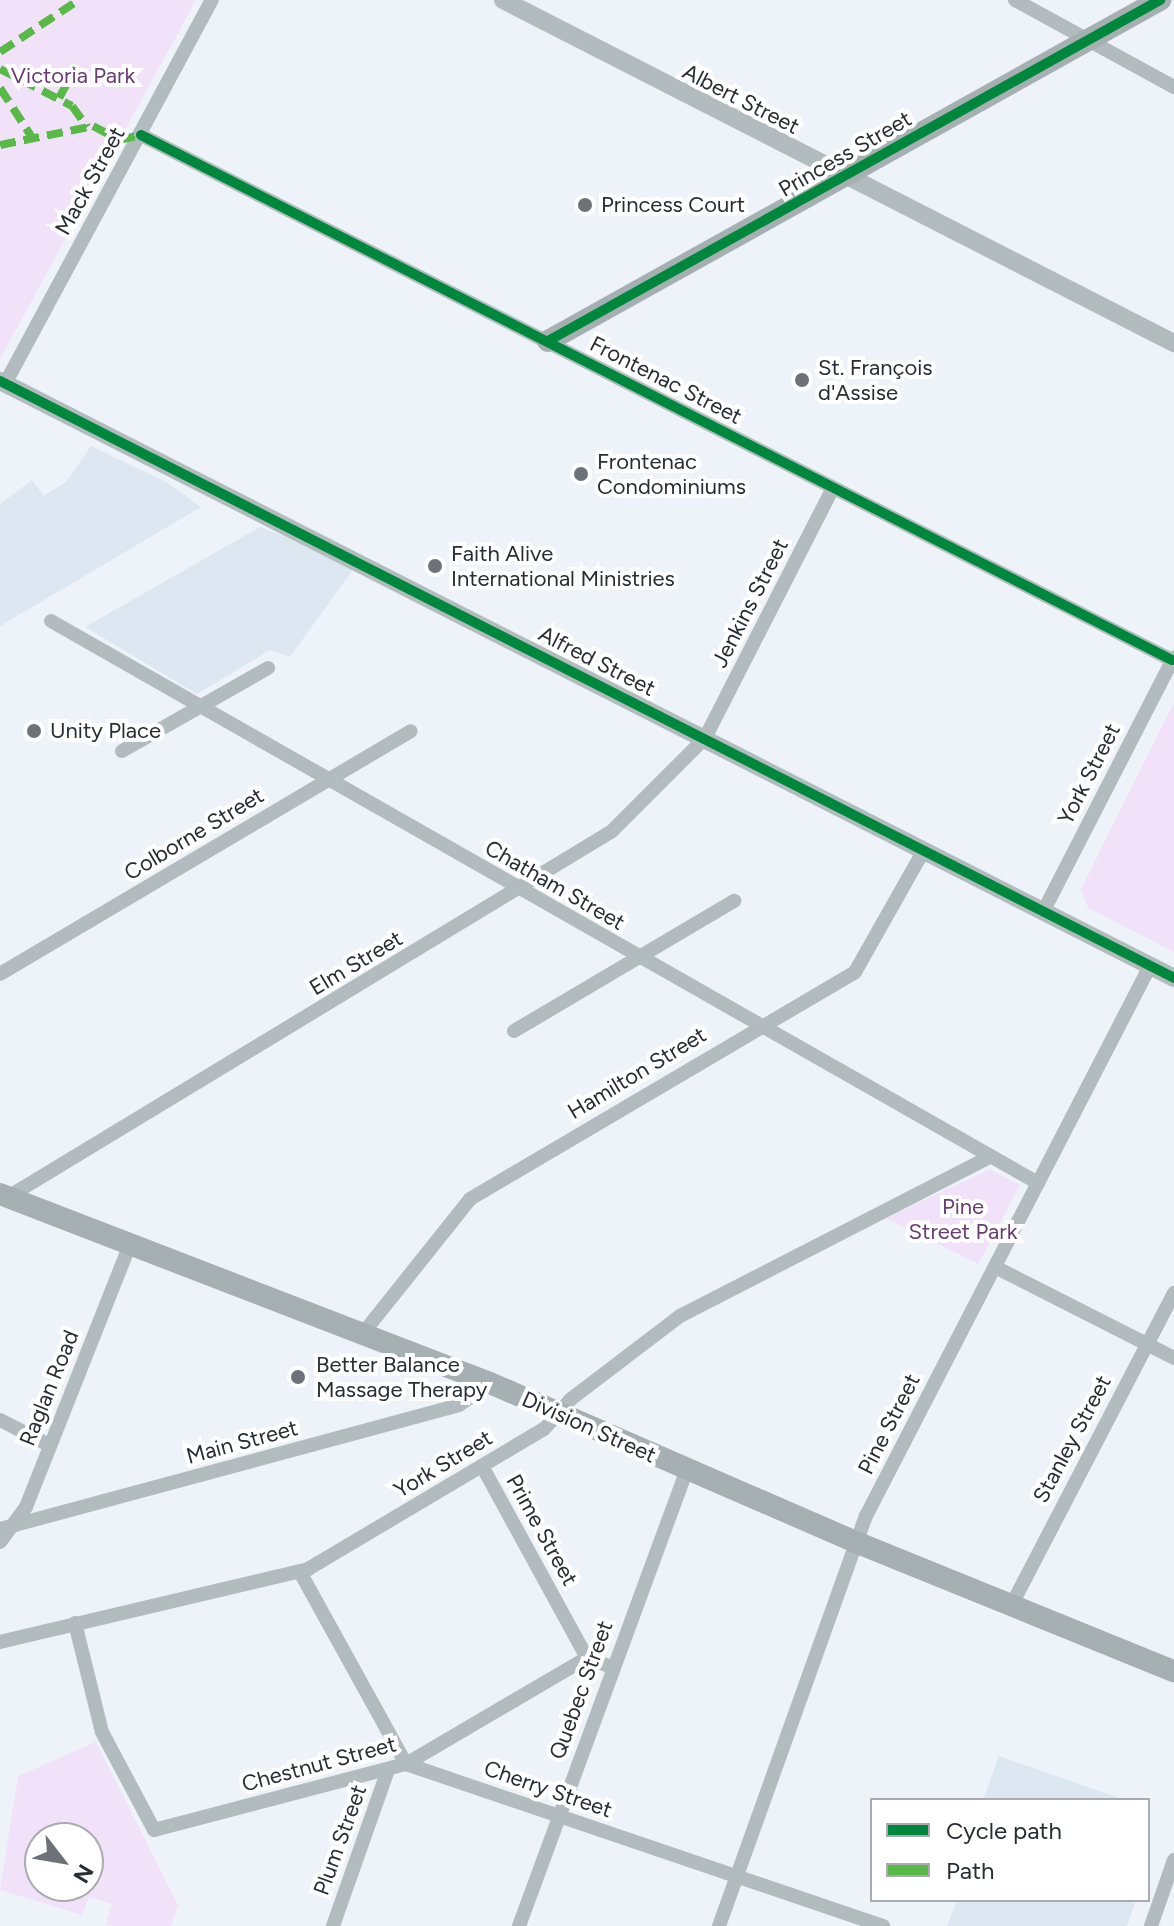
<!DOCTYPE html>
<meta charset="utf-8">
<style>
body{margin:0}
#map{position:relative;width:1174px;height:1926px;overflow:hidden;background:#eef3f9;font-family:Figtree,sans-serif}
div>[style]{position:absolute}
.built>*{inset:0;background:#dde7f2}
.green>*{inset:0;background:#f1e2fa}
.minor>*{height:14px;margin:-7px;padding:0 7px;transform-origin:7px;border-radius:7px;background:#b2bbbe}
.tertiary>*{height:18px;margin:-9px;padding:0 9px;transform-origin:9px;border-radius:9px;background:#b2bbbe}
.secondary>*{height:22px;margin:-11px;padding:0 11px;transform-origin:11px;border-radius:11px;background:#a6b0b3}
.quiet>*{height:8px;margin-top:-4px;transform-origin:0;background:repeating-linear-gradient(90deg,#58b947 0 16px,transparent 0 24px)}
.cycleway>*{height:10px;margin:-5px;padding:0 5px;transform-origin:5px;border-radius:5px;background:#00873e}
.dots>*{width:22px;height:22px;translate:-50% -50%;box-sizing:border-box;border:4px solid #fff;border-radius:50%}
span{translate:-50% -50%;white-space:nowrap;text-align:center;line-height:1.15;-webkit-text-stroke:8px #fff;paint-order:stroke}
.park-label{font-size:22px;color:#683b71}
.street-label{font-size:22px;color:#272d34}
.poi-label{font-size:22px;color:#272d34}
.left{translate:0 -50%;text-align:left}
.legend{position:absolute;left:870px;top:1798px;width:280px;height:104px;box-sizing:border-box;background:#fff;border:2px solid #a9abae;margin:0;padding:10px 14px;list-style:none;font-size:24px;color:#272d34}
.legend li{display:flex;align-items:center;gap:16px;height:40px}
.legend b{width:40px;border:2px solid #a9abae}
.north{position:absolute;left:24px;top:1822px;width:80px;height:80px;box-sizing:border-box;background:#fff;border:2px solid #a9abae;border-radius:50%;rotate:121deg;font-size:22px;font-weight:700;line-height:32px;text-align:center;color:#272d34}
.north::after{content:'';display:block;margin:auto;width:28px;height:36px;background:#6d7279;clip-path:polygon(50% 0,100% 100%,50% 72%,0 100%)}
</style>
<div id="map">
<div class="built">
<i style="clip-path:polygon(91px 446px,166px 482px,201px 507px,0 626px,0 504px,32px 480px,44px 496px,67px 481px)"></i>
<i style="clip-path:polygon(260px 527px,357px 564px,290px 657px,270px 650px,197px 694px,85px 627px)"></i>
<i style="clip-path:polygon(999px 1756px,1125px 1800px,983px 1800px)"></i>
<i style="clip-path:polygon(957px 1900px,1136px 1900px,1127px 1926px,947px 1926px)"></i>
</div>
<div class="green">
<i style="clip-path:polygon(0 0,196px 0,0 359px)"></i>
<i style="clip-path:polygon(1174px 702px,1174px 952px,1088px 908px,1081px 889px)"></i>
<i style="clip-path:polygon(990px 1169px,1020px 1185px,978px 1264px,886px 1218px)"></i>
<i style="clip-path:polygon(evenodd,96px 1742px,178px 1905px,171px 1926px,113px 1926px,106px 1924px,112px 1904px,89px 1897px,82px 1915px,0 1890px,18px 1776px,96px 1742px,40px 1838px,88px 1838px,88px 1886px,40px 1886px,40px 1838px)"></i>
</div>
<div class="minor">
<i style="left:1015px;top:0;width:181px;rotate:28.7deg"></i>
<i style="left:141px;top:135px;width:1157px;rotate:26.99deg"></i>
<i style="left:5px;top:384px;width:436px;rotate:-61.7deg"></i>
<i style="left:51px;top:621px;width:1136px;rotate:29.66deg"></i>
<i style="left:122px;top:751px;width:168px;rotate:-29.6deg"></i>
<i style="left:1044px;top:910px;width:284px;rotate:-62.8deg"></i>
<i style="left:0;top:974px;width:477px;rotate:-30.6deg"></i>
<i style="left:514px;top:1031px;width:256px;rotate:-30.6deg"></i>
<i style="left:8px;top:1197px;width:706px;rotate:-31.21deg"></i>
<i style="left:612px;top:831px;width:132px;rotate:-45deg"></i>
<i style="left:705px;top:738px;width:281px;rotate:-62.9deg"></i>
<i style="left:995px;top:1267px;width:201px;rotate:26.9deg"></i>
<i style="left:364px;top:1332px;width:170px;rotate:-51.4deg"></i>
<i style="left:470px;top:1199px;width:447px;rotate:-30.5deg"></i>
<i style="left:855px;top:972px;width:140px;rotate:-60.5deg"></i>
<i style="left:0;top:1420px;width:55px;rotate:27deg"></i>
<i style="left:482px;top:1466px;width:219px;rotate:61.3deg"></i>
<i style="left:0;top:1529px;width:475px;rotate:-15.1deg"></i>
<i style="left:459px;top:1405px;width:38px;rotate:-35deg"></i>
<i style="left:0;top:1542px;width:44px;rotate:-53.4deg"></i>
<i style="left:26px;top:1507px;width:283px;rotate:-68.4deg"></i>
<i style="left:300px;top:1572px;width:219px;rotate:61.1deg"></i>
<i style="left:406px;top:1764px;width:504px;rotate:18.76deg"></i>
<i style="left:1011px;top:1606px;width:353px;rotate:-62.5deg"></i>
<i style="left:75px;top:1623px;width:112px;rotate:76.1deg"></i>
<i style="left:102px;top:1732px;width:111px;rotate:62deg"></i>
<i style="left:154px;top:1830px;width:260px;rotate:-14.7deg"></i>
<i style="left:406px;top:1764px;width:210px;rotate:-30.4deg"></i>
<i style="left:587px;top:1658px;width:27px;rotate:20deg"></i>
<i style="left:0;top:1642px;width:317px;rotate:-13.3deg"></i>
<i style="left:308px;top:1569px;width:274px;rotate:-30.7deg"></i>
<i style="left:544px;top:1429px;width:40px;rotate:-48deg"></i>
<i style="left:571px;top:1399px;width:137px;rotate:-37.3deg"></i>
<i style="left:680px;top:1316px;width:348px;rotate:-27.2deg"></i>
<i style="left:333px;top:1926px;width:165px;rotate:-70.6deg"></i>
<i style="left:519px;top:1926px;width:486px;rotate:-69.8deg"></i>
<i style="left:719px;top:1926px;width:436px;rotate:-70.3deg"></i>
<i style="left:866px;top:1516px;width:619px;rotate:-62.69deg"></i>
<i style="left:1151px;top:1926px;width:70px;rotate:-70.8deg"></i>
</div>
<div class="tertiary">
<i style="left:503px;top:0;width:754px;rotate:27.08deg"></i>
<i style="left:0;top:381px;width:1317px;rotate:26.95deg"></i>
</div>
<div class="secondary">
<i style="left:548px;top:341px;width:701px;rotate:-29.13deg"></i>
<i style="left:0;top:1194px;width:525px;rotate:21.09deg"></i>
<i style="left:490px;top:1383px;width:401px;rotate:23.5deg"></i>
<i style="left:858px;top:1543px;width:341px;rotate:22.1deg"></i>
</div>
<div class="quiet">
<i style="left:0;top:52px;width:95px;rotate:-33.4deg"></i>
<i style="left:0;top:69px;width:81px;rotate:27.2deg"></i>
<i style="left:72px;top:106px;width:26px;rotate:54deg"></i>
<i style="left:0;top:88px;width:61px;rotate:57.1deg"></i>
<i style="left:59px;top:98px;width:35px;rotate:-61deg"></i>
<i style="left:0;top:145px;width:95px;rotate:-11.5deg"></i>
<i style="left:93px;top:126px;width:30px;rotate:28deg"></i>
<i style="left:119px;top:140px;width:23px;rotate:-13deg"></i>
</div>
<div class="cycleway">
<i style="left:141px;top:135px;width:1157px;rotate:26.99deg"></i>
<i style="left:548px;top:341px;width:701px;rotate:-29.13deg"></i>
<i style="left:0;top:381px;width:1317px;rotate:26.95deg"></i>
</div>
<div class="dots">
<i style="left:585px;top:205px;background:#6d7279"></i>
<i style="left:802px;top:380px;background:#6d7279"></i>
<i style="left:581px;top:474px;background:#6d7279"></i>
<i style="left:435px;top:566px;background:#6d7279"></i>
<i style="left:34px;top:731px;background:#6d7279"></i>
<i style="left:298px;top:1377px;background:#6d7279"></i>
</div>
<div class="park-label">
<span style="left:73px;top:76px">Victoria Park</span>
<span style="left:963px;top:1219px">Pine<br>Street Park</span>
</div>
<div class="street-label">
<span style="left:741px;top:99px;rotate:27deg">Albert Street</span>
<span style="left:845px;top:154px;rotate:-30deg">Princess Street</span>
<span style="left:90px;top:181px;rotate:-61deg">Mack Street</span>
<span style="left:666px;top:380px;rotate:27deg">Frontenac Street</span>
<span style="left:750px;top:603px;rotate:-63deg">Jenkins Street</span>
<span style="left:597px;top:661px;rotate:27deg">Alfred Street</span>
<span style="left:1089px;top:774px;rotate:-63deg">York Street</span>
<span style="left:194px;top:834px;rotate:-31deg">Colborne Street</span>
<span style="left:555px;top:885px;rotate:30deg">Chatham Street</span>
<span style="left:356px;top:963px;rotate:-31deg">Elm Street</span>
<span style="left:637px;top:1073px;rotate:-31deg">Hamilton Street</span>
<span style="left:49px;top:1388px;rotate:-68deg">Raglan Road</span>
<span style="left:889px;top:1424px;rotate:-63deg">Pine Street</span>
<span style="left:589px;top:1427px;rotate:24deg">Division Street</span>
<span style="left:1072px;top:1439px;rotate:-62deg">Stanley Street</span>
<span style="left:242px;top:1442px;rotate:-15deg">Main Street</span>
<span style="left:443px;top:1464px;rotate:-31deg">York Street</span>
<span style="left:542px;top:1530px;rotate:61deg">Prime Street</span>
<span style="left:581px;top:1690px;rotate:-70deg">Quebec Street</span>
<span style="left:319px;top:1764px;rotate:-15deg">Chestnut Street</span>
<span style="left:548px;top:1789px;rotate:19deg">Cherry Street</span>
<span style="left:340px;top:1840px;rotate:-70deg">Plum Street</span>
</div>
<div class="poi-label">
<span class="left" style="left:601px;top:205px">Princess Court</span>
<span class="left" style="left:818px;top:380px">St. François<br>d'Assise</span>
<span class="left" style="left:597px;top:474px">Frontenac<br>Condominiums</span>
<span class="left" style="left:451px;top:566px">Faith Alive<br>International Ministries</span>
<span class="left" style="left:50px;top:731px">Unity Place</span>
<span class="left" style="left:316px;top:1377px">Better Balance<br>Massage Therapy</span>
</div>
<ul class="legend">
<li><b style="height:10px;background:#00873e"></b>Cycle path</li>
<li><b style="height:10px;background:#58b947"></b>Path</li>
</ul>
<div class="north">N</div>
</div>
